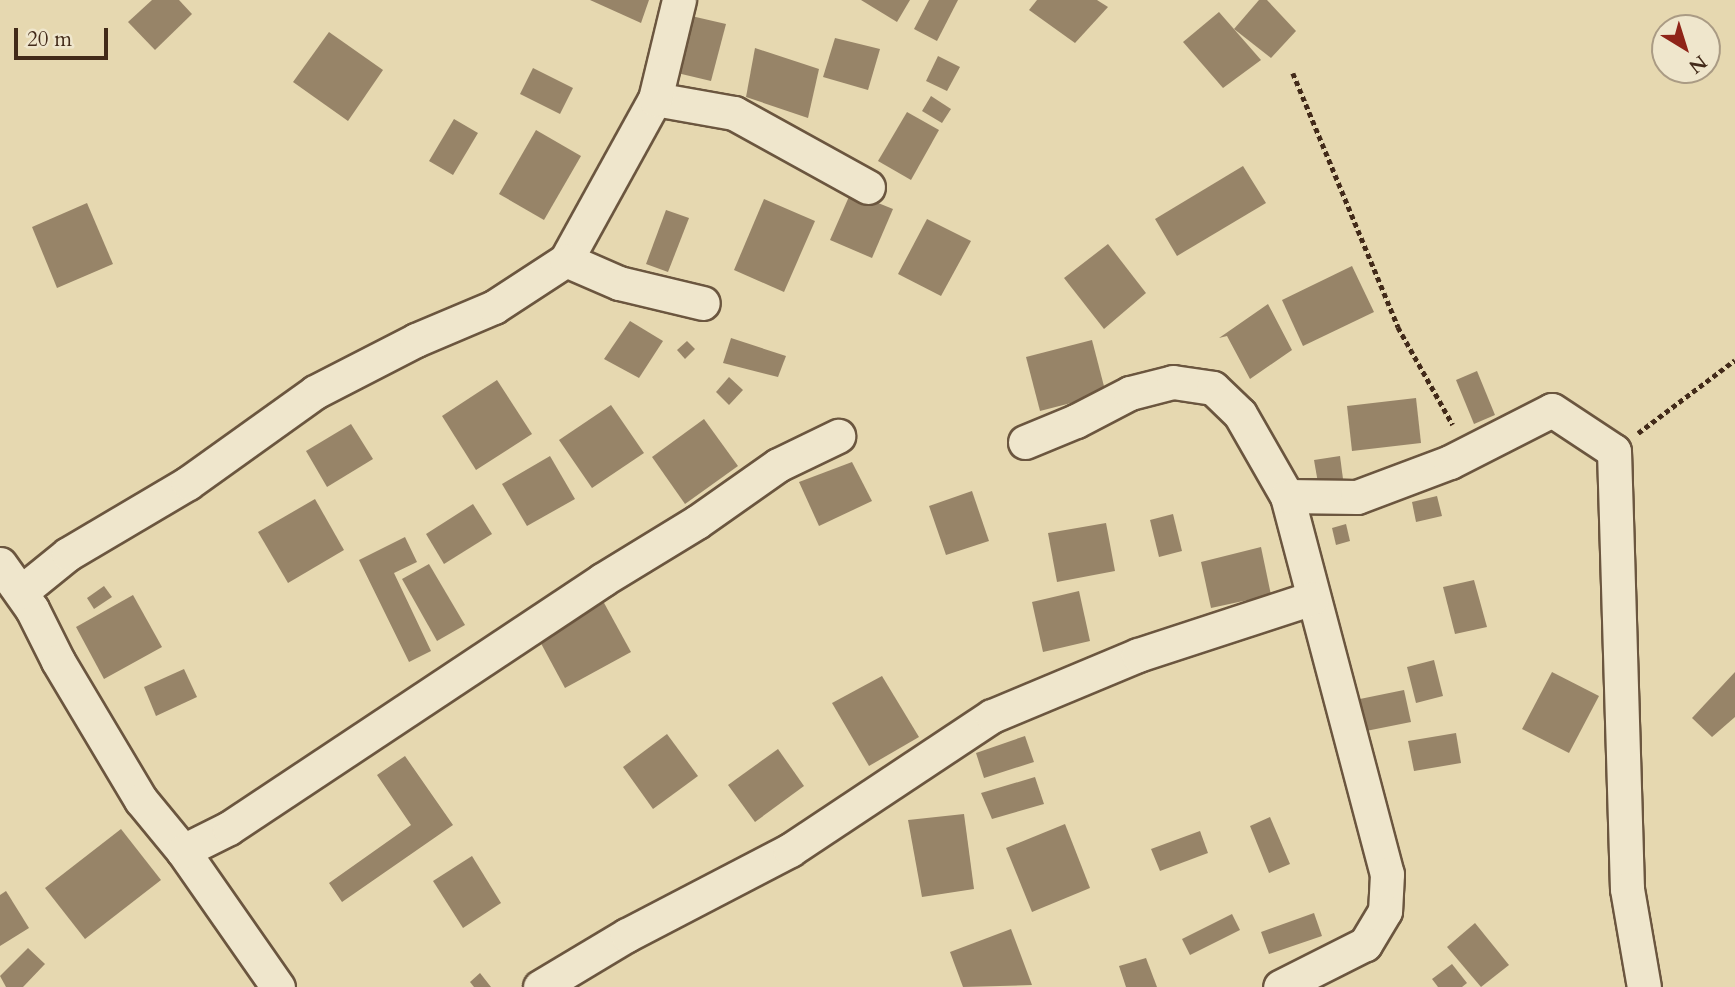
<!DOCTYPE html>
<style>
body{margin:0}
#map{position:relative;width:1735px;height:987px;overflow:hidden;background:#e6d8b0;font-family:Cardo,serif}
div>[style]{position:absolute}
.building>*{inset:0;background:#978468}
.path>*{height:4.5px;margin-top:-2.25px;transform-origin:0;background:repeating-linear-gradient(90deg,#422a19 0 5px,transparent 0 8.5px)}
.roads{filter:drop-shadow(2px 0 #6b563f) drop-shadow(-2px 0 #6b563f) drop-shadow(0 2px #6b563f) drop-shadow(0 -2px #6b563f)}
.minor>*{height:33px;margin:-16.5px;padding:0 16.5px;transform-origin:16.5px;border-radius:16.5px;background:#efe6cc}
span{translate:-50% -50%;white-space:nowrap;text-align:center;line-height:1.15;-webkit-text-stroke:6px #efe6cc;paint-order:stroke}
.north{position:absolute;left:1651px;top:14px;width:70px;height:70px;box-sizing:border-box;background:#efe6cc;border:2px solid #aa9b84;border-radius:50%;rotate:142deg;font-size:19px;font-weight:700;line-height:28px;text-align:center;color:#422a19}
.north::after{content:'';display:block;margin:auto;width:24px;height:32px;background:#8f2418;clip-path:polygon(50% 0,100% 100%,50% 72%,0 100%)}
.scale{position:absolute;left:14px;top:28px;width:94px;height:32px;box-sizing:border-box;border:4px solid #422a19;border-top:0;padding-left:9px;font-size:21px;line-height:24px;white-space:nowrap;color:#422a19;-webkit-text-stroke:5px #efe6cc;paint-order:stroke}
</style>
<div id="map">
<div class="building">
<i style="clip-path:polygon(152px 0,179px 0,192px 14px,155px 50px,128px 22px)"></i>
<i style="clip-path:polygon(590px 0,649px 0,641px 23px)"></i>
<i style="clip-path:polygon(861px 0,910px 0,897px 22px)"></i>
<i style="clip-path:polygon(929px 0,958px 0,937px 41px,914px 29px)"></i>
<i style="clip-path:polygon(1037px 0,1097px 0,1108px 7px,1075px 43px,1029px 10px)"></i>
<i style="clip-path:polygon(1259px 0,1267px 0,1296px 31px,1271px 58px,1234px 29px)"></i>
<i style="clip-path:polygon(1219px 12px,1261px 60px,1223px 88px,1183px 42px)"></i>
<i style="clip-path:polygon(687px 15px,726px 24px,711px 81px,673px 72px)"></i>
<i style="clip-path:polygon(329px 32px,383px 70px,348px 121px,293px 82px)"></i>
<i style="clip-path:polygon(835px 38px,880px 49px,868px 90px,823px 77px)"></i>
<i style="clip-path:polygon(755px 48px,819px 69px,808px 118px,746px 97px)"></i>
<i style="clip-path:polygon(938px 56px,960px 67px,947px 91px,926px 81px)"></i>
<i style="clip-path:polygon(533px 68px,573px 88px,560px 114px,520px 94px)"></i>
<i style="clip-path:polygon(931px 96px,951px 109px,942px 123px,922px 111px)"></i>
<i style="clip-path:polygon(907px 112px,939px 130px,911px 180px,878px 161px)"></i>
<i style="clip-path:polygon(454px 119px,478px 133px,453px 175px,429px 161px)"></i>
<i style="clip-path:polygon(536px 130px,581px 156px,544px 220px,499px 194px)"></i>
<i style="clip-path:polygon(1243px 166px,1266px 203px,1177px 256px,1155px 219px)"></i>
<i style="clip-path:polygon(851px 192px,893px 209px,872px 258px,830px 240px)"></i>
<i style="clip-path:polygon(764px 199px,815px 221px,784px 292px,734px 270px)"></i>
<i style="clip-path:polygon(87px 203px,113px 264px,57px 288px,32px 227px)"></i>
<i style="clip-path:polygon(666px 210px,689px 218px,668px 272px,646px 264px)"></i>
<i style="clip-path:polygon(927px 219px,971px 241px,941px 296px,898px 274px)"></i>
<i style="clip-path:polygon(1108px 244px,1146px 293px,1104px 329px,1064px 278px)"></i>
<i style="clip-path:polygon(1352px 266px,1374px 312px,1303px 346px,1282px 300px)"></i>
<i style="clip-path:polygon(1268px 304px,1292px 350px,1250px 379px,1227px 336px,1219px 338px)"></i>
<i style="clip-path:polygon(630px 321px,663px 341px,639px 378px,604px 359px)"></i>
<i style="clip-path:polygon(731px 338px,786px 356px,778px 377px,723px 363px)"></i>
<i style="clip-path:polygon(1092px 340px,1106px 394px,1040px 411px,1026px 357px)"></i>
<i style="clip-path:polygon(687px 341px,695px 349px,685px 359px,677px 350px)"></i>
<i style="clip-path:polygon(1477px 371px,1495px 415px,1474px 424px,1456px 380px)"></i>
<i style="clip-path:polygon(729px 377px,743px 390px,729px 405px,716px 392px)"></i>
<i style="clip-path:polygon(497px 380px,532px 434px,476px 470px,442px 416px)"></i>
<i style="clip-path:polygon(1416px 398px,1421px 443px,1352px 451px,1347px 406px)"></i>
<i style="clip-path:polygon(611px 405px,644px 453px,592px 488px,559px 440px)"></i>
<i style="clip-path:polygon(704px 419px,738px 466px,685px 504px,652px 457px)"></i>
<i style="clip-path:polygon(351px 424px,373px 459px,327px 487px,306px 451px)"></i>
<i style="clip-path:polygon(550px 456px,575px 499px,527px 526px,502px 484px)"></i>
<i style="clip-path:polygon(1340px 456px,1343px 479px,1318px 483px,1314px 460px)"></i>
<i style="clip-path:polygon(852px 462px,872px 501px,819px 526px,799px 482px)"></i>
<i style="clip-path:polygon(972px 491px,989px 541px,946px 555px,929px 506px)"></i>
<i style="clip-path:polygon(1437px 496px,1442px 516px,1416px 522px,1412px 502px)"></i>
<i style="clip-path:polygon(315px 499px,344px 550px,288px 583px,258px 532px)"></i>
<i style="clip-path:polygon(473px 504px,492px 534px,444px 564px,426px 534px)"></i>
<i style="clip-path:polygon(1173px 514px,1182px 551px,1159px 557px,1150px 520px)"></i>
<i style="clip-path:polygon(1106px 523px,1115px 571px,1057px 582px,1048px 533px)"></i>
<i style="clip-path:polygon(1346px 524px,1350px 541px,1336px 545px,1332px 528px)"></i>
<i style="clip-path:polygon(405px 537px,417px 562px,394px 573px,431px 651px,409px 662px,359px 560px)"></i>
<i style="clip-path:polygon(1261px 547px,1271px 595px,1211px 608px,1201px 562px)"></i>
<i style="clip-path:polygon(429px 564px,465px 625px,437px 641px,402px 579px)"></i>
<i style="clip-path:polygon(1474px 580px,1487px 627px,1455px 634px,1443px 587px)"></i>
<i style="clip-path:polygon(104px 586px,112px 597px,94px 609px,87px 598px)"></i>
<i style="clip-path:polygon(1079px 591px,1090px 641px,1043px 652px,1032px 602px)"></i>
<i style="clip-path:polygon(133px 595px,162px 647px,104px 679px,76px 627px)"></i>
<i style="clip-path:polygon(603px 601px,631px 652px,565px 688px,537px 636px)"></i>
<i style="clip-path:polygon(1434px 660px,1443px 696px,1416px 703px,1407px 667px)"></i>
<i style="clip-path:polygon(184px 669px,197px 697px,156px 716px,144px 687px)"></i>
<i style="clip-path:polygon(1552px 672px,1599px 696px,1569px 753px,1522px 729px)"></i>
<i style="clip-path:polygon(1735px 672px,1735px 717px,1712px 737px,1692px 718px)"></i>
<i style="clip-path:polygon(882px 676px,919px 737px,869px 766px,832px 703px)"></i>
<i style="clip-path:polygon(1404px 690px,1411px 722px,1356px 733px,1350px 701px)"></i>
<i style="clip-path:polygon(1456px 733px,1461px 763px,1414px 771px,1408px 741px)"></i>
<i style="clip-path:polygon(667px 734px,698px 776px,653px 809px,623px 767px)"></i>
<i style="clip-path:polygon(1025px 736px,1034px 762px,984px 778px,976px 753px)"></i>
<i style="clip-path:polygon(778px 749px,804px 786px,755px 822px,728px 785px)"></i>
<i style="clip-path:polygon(405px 756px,453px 825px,342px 902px,329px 883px,411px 825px,377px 775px)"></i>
<i style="clip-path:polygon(1035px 777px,1044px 804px,992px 819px,981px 793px)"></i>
<i style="clip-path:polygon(964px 814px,974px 889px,922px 897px,908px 820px)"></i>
<i style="clip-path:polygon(1270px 817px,1290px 864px,1269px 873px,1250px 826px)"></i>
<i style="clip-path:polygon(1065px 824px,1090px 888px,1032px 912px,1006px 848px)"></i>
<i style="clip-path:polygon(121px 829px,161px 880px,85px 939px,45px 888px)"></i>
<i style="clip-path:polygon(1200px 831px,1208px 853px,1160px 871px,1151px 849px)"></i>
<i style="clip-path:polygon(472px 856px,501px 903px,463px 928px,433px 881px)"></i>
<i style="clip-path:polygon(6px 891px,29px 928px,0 946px,0 895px)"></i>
<i style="clip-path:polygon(1314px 913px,1322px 936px,1269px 954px,1261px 932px)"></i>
<i style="clip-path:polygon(1232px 914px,1240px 930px,1190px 955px,1182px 939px)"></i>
<i style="clip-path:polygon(1475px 923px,1509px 965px,1481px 987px,1447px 947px)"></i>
<i style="clip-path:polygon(1011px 929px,1032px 985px,963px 987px,950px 952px)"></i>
<i style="clip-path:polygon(28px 948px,45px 964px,23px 987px,6px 987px,0 976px)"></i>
<i style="clip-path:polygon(1146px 958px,1157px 987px,1126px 987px,1119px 966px)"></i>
<i style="clip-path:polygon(1452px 964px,1467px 983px,1462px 987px,1438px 987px,1432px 979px)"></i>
<i style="clip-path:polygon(480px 973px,491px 987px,474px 987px,470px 982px)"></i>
</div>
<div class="path">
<i style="left:1293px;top:73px;width:275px;rotate:67.5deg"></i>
<i style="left:1398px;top:327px;width:112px;rotate:60.7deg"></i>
<i style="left:1638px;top:433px;width:121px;rotate:-37deg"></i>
</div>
<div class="roads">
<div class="minor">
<i style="left:655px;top:99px;width:80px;rotate:10deg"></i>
<i style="left:734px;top:113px;width:153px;rotate:28.9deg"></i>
<i style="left:566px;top:260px;width:184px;rotate:-61.1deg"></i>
<i style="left:655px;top:99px;width:102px;rotate:-76.4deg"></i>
<i style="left:1025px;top:442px;width:55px;rotate:-22.4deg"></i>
<i style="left:1076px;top:421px;width:61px;rotate:-27.4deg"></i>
<i style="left:1130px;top:393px;width:44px;rotate:-14.3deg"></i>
<i style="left:1173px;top:382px;width:40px;rotate:8.5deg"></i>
<i style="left:1213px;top:388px;width:37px;rotate:44deg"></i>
<i style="left:1240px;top:414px;width:95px;rotate:60.2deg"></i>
<i style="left:1287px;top:496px;width:391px;rotate:75.2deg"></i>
<i style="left:1387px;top:874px;width:37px;rotate:93deg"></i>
<i style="left:1385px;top:911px;width:39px;rotate:121deg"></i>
<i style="left:1365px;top:944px;width:95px;rotate:153.2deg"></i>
<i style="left:1287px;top:496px;width:70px;rotate:0.8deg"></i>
<i style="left:1357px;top:497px;width:99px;rotate:-20.6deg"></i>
<i style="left:1450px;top:462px;width:114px;rotate:-27deg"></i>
<i style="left:1552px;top:410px;width:74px;rotate:33.5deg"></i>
<i style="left:1614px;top:451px;width:438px;rotate:88.3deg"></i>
<i style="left:1627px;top:889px;width:99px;rotate:80.2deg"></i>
<i style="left:0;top:564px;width:55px;rotate:54.6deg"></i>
<i style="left:32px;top:609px;width:58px;rotate:63.4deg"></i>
<i style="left:58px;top:661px;width:162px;rotate:59.2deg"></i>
<i style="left:141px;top:800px;width:66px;rotate:50.5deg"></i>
<i style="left:183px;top:851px;width:166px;rotate:55.1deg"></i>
<i style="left:21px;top:592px;width:60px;rotate:-39deg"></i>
<i style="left:68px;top:554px;width:139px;rotate:-30.6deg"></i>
<i style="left:188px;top:483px;width:156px;rotate:-35.6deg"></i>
<i style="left:315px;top:392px;width:114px;rotate:-27.2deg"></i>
<i style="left:416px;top:340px;width:85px;rotate:-22.9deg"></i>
<i style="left:494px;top:307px;width:86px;rotate:-33.1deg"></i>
<i style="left:566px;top:260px;width:58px;rotate:23.5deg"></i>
<i style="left:619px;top:283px;width:86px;rotate:13.4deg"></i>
<i style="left:183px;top:851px;width:51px;rotate:-26.6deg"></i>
<i style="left:229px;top:828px;width:448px;rotate:-33.6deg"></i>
<i style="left:602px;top:580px;width:111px;rotate:-31.4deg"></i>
<i style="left:697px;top:522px;width:99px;rotate:-35.1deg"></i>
<i style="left:778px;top:465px;width:67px;rotate:-25.8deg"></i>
<i style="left:540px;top:987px;width:101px;rotate:-30.9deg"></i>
<i style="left:627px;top:935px;width:184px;rotate:-27.5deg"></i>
<i style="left:790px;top:850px;width:242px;rotate:-33.6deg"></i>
<i style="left:992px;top:716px;width:158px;rotate:-22.7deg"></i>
<i style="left:1138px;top:655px;width:183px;rotate:-18.1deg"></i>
</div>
</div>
<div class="north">N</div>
<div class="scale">20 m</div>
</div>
